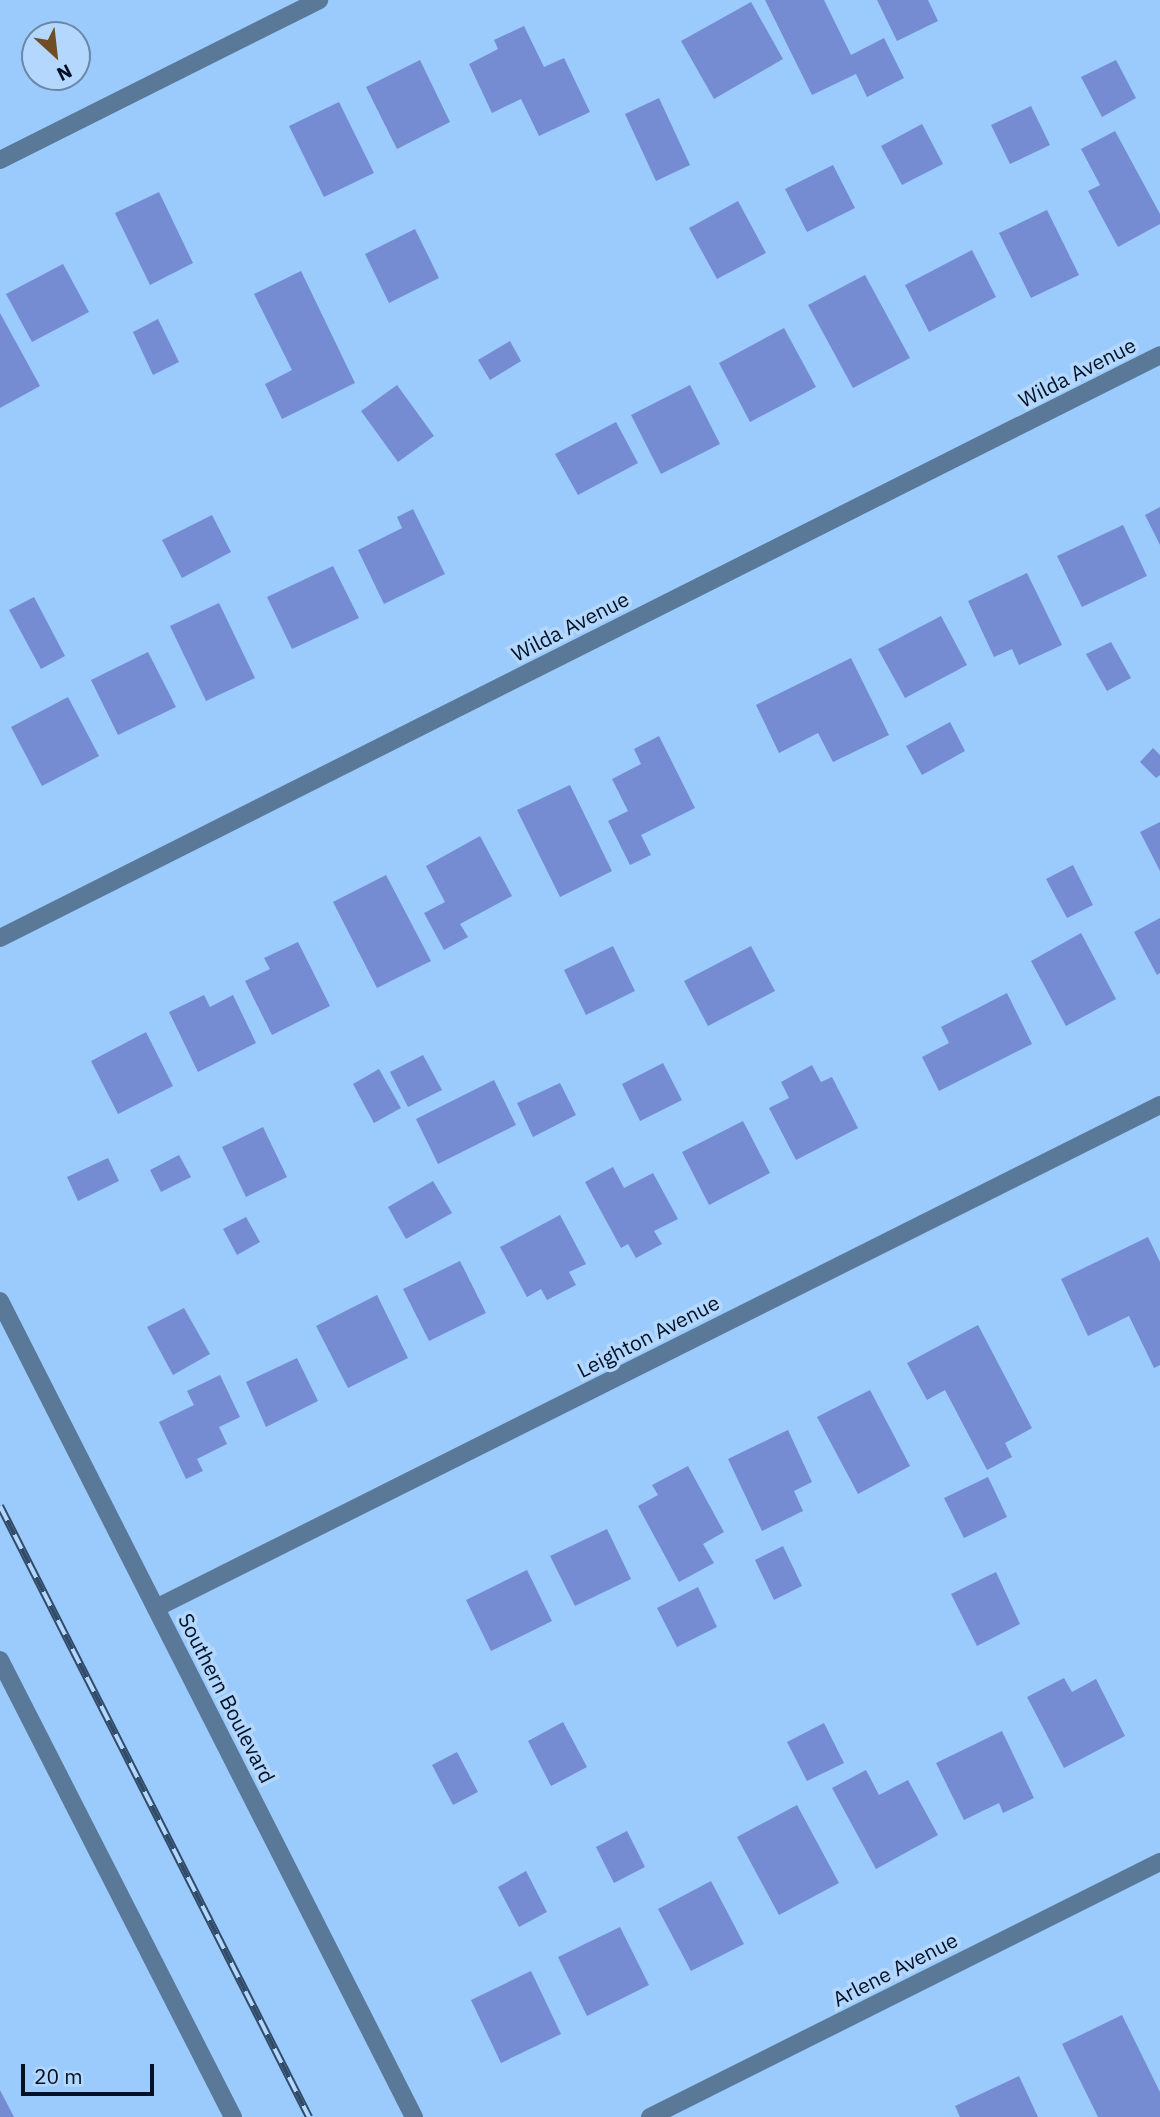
<!DOCTYPE html>
<style>
body{margin:0}
#map{position:relative;width:1160px;height:2117px;overflow:hidden;background:#9bcbfc;font-family:"IBM Plex Sans",sans-serif}
div>[style]{position:absolute}
.building>*{inset:0;background:#758cd2}
.minor>*{height:18px;margin:-9px;padding:0 9px;transform-origin:9px;border-radius:9px;background:#5a7897}
.rail>*{height:8px;margin-top:-4px;transform-origin:0;background:repeating-linear-gradient(90deg,#b3d7fd 0 16px,#314b69 0 32px);box-sizing:border-box;border-block:2px solid #314b69}
span{translate:-50% -50%;white-space:nowrap;text-align:center;line-height:1.15;-webkit-text-stroke:7px #b3d7fd;paint-order:stroke}
.street-label{font-size:21px;color:#001025}
.north{position:absolute;left:21px;top:21px;width:70px;height:70px;box-sizing:border-box;background:#b3d7fd;border:2px solid #6b87a7;border-radius:50%;rotate:153deg;font-size:19px;font-weight:700;line-height:28px;text-align:center;color:#001025}
.north::after{content:'';display:block;margin:auto;width:24px;height:32px;background:#6f4e25;clip-path:polygon(50% 0,100% 100%,50% 72%,0 100%)}
.scale{position:absolute;left:21px;top:2064px;width:133px;height:32px;box-sizing:border-box;border:4px solid #001025;border-top:0;padding-left:9px;font-size:21px;line-height:24px;white-space:nowrap;color:#001025;-webkit-text-stroke:5px #b3d7fd;paint-order:stroke}
</style>
<div id="map">
<div class="building">
<i style="clip-path:polygon(765px 0,824px 0,851px 55px,884px 38px,904px 78px,867px 97px,856px 74px,812px 95px)"></i>
<i style="clip-path:polygon(877px 0,928px 0,938px 21px,897px 41px)"></i>
<i style="clip-path:polygon(751px 2px,783px 59px,714px 99px,681px 41px)"></i>
<i style="clip-path:polygon(524px 26px,544px 67px,564px 58px,590px 112px,539px 136px,521px 99px,492px 113px,469px 64px,498px 49px,494px 40px)"></i>
<i style="clip-path:polygon(420px 60px,450px 122px,397px 149px,366px 87px)"></i>
<i style="clip-path:polygon(1116px 60px,1136px 98px,1102px 117px,1081px 77px)"></i>
<i style="clip-path:polygon(659px 98px,690px 165px,656px 181px,625px 114px)"></i>
<i style="clip-path:polygon(339px 102px,374px 173px,324px 197px,289px 126px)"></i>
<i style="clip-path:polygon(1031px 106px,1050px 145px,1010px 164px,991px 125px)"></i>
<i style="clip-path:polygon(922px 124px,943px 164px,902px 185px,881px 146px)"></i>
<i style="clip-path:polygon(1115px 131px,1160px 214px,1160px 224px,1118px 247px,1088px 191px,1100px 185px,1081px 149px)"></i>
<i style="clip-path:polygon(833px 165px,855px 208px,807px 232px,785px 189px)"></i>
<i style="clip-path:polygon(159px 192px,193px 263px,150px 285px,115px 213px)"></i>
<i style="clip-path:polygon(738px 201px,766px 253px,717px 279px,689px 228px)"></i>
<i style="clip-path:polygon(1047px 210px,1079px 275px,1031px 298px,999px 233px)"></i>
<i style="clip-path:polygon(415px 229px,439px 278px,389px 303px,365px 254px)"></i>
<i style="clip-path:polygon(972px 250px,996px 297px,929px 332px,905px 285px)"></i>
<i style="clip-path:polygon(63px 264px,89px 312px,32px 342px,6px 294px)"></i>
<i style="clip-path:polygon(301px 271px,355px 383px,282px 419px,265px 384px,292px 370px,254px 294px)"></i>
<i style="clip-path:polygon(865px 275px,910px 358px,853px 388px,808px 305px)"></i>
<i style="clip-path:polygon(0 313px,40px 386px,0 408px)"></i>
<i style="clip-path:polygon(158px 319px,179px 362px,153px 375px,133px 332px)"></i>
<i style="clip-path:polygon(784px 328px,816px 387px,750px 422px,719px 363px)"></i>
<i style="clip-path:polygon(510px 341px,521px 361px,490px 380px,478px 360px)"></i>
<i style="clip-path:polygon(397px 385px,434px 436px,398px 462px,361px 411px)"></i>
<i style="clip-path:polygon(690px 385px,720px 444px,661px 474px,631px 415px)"></i>
<i style="clip-path:polygon(616px 422px,638px 463px,578px 495px,555px 454px)"></i>
<i style="clip-path:polygon(1160px 507px,1160px 545px,1145px 515px)"></i>
<i style="clip-path:polygon(413px 509px,445px 574px,384px 604px,358px 550px,402px 528px,397px 517px)"></i>
<i style="clip-path:polygon(212px 515px,231px 552px,182px 578px,162px 540px)"></i>
<i style="clip-path:polygon(1123px 525px,1147px 576px,1082px 607px,1057px 556px)"></i>
<i style="clip-path:polygon(333px 566px,359px 618px,292px 649px,267px 597px)"></i>
<i style="clip-path:polygon(1027px 573px,1062px 645px,1019px 665px,1012px 649px,994px 657px,968px 601px)"></i>
<i style="clip-path:polygon(34px 597px,65px 656px,41px 669px,9px 610px)"></i>
<i style="clip-path:polygon(219px 603px,255px 678px,206px 701px,170px 626px)"></i>
<i style="clip-path:polygon(941px 616px,967px 665px,905px 698px,878px 649px)"></i>
<i style="clip-path:polygon(1111px 642px,1131px 678px,1107px 691px,1086px 654px)"></i>
<i style="clip-path:polygon(148px 652px,176px 707px,118px 735px,91px 680px)"></i>
<i style="clip-path:polygon(851px 658px,889px 735px,833px 762px,818px 733px,779px 753px,756px 705px)"></i>
<i style="clip-path:polygon(68px 697px,99px 756px,42px 786px,11px 727px)"></i>
<i style="clip-path:polygon(950px 722px,965px 751px,922px 775px,906px 746px)"></i>
<i style="clip-path:polygon(659px 736px,695px 808px,641px 835px,651px 855px,630px 865px,608px 821px,628px 811px,612px 779px,641px 764px,634px 749px)"></i>
<i style="clip-path:polygon(1153px 748px,1160px 755px,1160px 775px,1156px 778px,1140px 762px)"></i>
<i style="clip-path:polygon(570px 785px,612px 871px,560px 897px,517px 810px)"></i>
<i style="clip-path:polygon(1160px 822px,1160px 871px,1140px 832px)"></i>
<i style="clip-path:polygon(480px 836px,512px 896px,460px 924px,468px 937px,444px 950px,424px 913px,445px 902px,426px 866px)"></i>
<i style="clip-path:polygon(1073px 865px,1093px 905px,1067px 918px,1046px 879px)"></i>
<i style="clip-path:polygon(386px 875px,431px 961px,377px 988px,333px 902px)"></i>
<i style="clip-path:polygon(1160px 918px,1160px 973px,1157px 975px,1134px 932px)"></i>
<i style="clip-path:polygon(1081px 933px,1116px 999px,1066px 1026px,1031px 961px)"></i>
<i style="clip-path:polygon(298px 942px,330px 1006px,272px 1035px,245px 981px,270px 969px,264px 958px)"></i>
<i style="clip-path:polygon(613px 946px,635px 991px,586px 1015px,564px 970px)"></i>
<i style="clip-path:polygon(751px 946px,775px 991px,708px 1026px,684px 981px)"></i>
<i style="clip-path:polygon(1007px 993px,1032px 1044px,939px 1091px,922px 1057px,949px 1043px,941px 1027px)"></i>
<i style="clip-path:polygon(204px 995px,210px 1007px,233px 995px,256px 1043px,198px 1072px,169px 1012px)"></i>
<i style="clip-path:polygon(146px 1032px,173px 1086px,118px 1114px,91px 1061px)"></i>
<i style="clip-path:polygon(423px 1055px,442px 1090px,408px 1107px,390px 1072px)"></i>
<i style="clip-path:polygon(663px 1063px,682px 1100px,640px 1121px,622px 1084px)"></i>
<i style="clip-path:polygon(812px 1065px,821px 1082px,832px 1077px,858px 1128px,796px 1160px,769px 1108px,789px 1098px,781px 1082px)"></i>
<i style="clip-path:polygon(379px 1069px,401px 1108px,374px 1123px,353px 1084px)"></i>
<i style="clip-path:polygon(494px 1080px,516px 1125px,438px 1164px,416px 1119px)"></i>
<i style="clip-path:polygon(560px 1083px,576px 1115px,533px 1137px,517px 1103px)"></i>
<i style="clip-path:polygon(743px 1121px,770px 1173px,709px 1205px,682px 1152px)"></i>
<i style="clip-path:polygon(263px 1127px,287px 1177px,246px 1197px,222px 1147px)"></i>
<i style="clip-path:polygon(179px 1155px,191px 1177px,161px 1192px,150px 1170px)"></i>
<i style="clip-path:polygon(108px 1158px,119px 1181px,78px 1201px,67px 1177px)"></i>
<i style="clip-path:polygon(613px 1167px,624px 1188px,653px 1173px,678px 1219px,654px 1231px,662px 1244px,636px 1258px,628px 1244px,621px 1248px,585px 1182px)"></i>
<i style="clip-path:polygon(433px 1181px,452px 1213px,406px 1239px,388px 1207px)"></i>
<i style="clip-path:polygon(560px 1215px,586px 1264px,569px 1272px,576px 1285px,547px 1300px,541px 1289px,527px 1297px,500px 1247px)"></i>
<i style="clip-path:polygon(246px 1217px,260px 1242px,237px 1255px,223px 1229px)"></i>
<i style="clip-path:polygon(1148px 1237px,1160px 1262px,1160px 1365px,1154px 1368px,1129px 1316px,1088px 1336px,1061px 1279px)"></i>
<i style="clip-path:polygon(460px 1261px,486px 1313px,429px 1341px,403px 1289px)"></i>
<i style="clip-path:polygon(377px 1295px,408px 1358px,348px 1388px,316px 1326px)"></i>
<i style="clip-path:polygon(184px 1308px,210px 1354px,173px 1375px,147px 1327px)"></i>
<i style="clip-path:polygon(978px 1325px,1032px 1428px,1005px 1443px,1012px 1457px,987px 1470px,945px 1390px,927px 1400px,907px 1363px)"></i>
<i style="clip-path:polygon(297px 1358px,318px 1401px,266px 1427px,246px 1382px)"></i>
<i style="clip-path:polygon(220px 1375px,240px 1417px,219px 1427px,227px 1444px,197px 1459px,203px 1471px,186px 1479px,159px 1422px,194px 1405px,187px 1391px)"></i>
<i style="clip-path:polygon(870px 1390px,910px 1466px,858px 1494px,817px 1417px)"></i>
<i style="clip-path:polygon(788px 1430px,812px 1482px,794px 1491px,803px 1511px,762px 1531px,728px 1459px)"></i>
<i style="clip-path:polygon(688px 1466px,724px 1532px,703px 1544px,714px 1563px,679px 1582px,638px 1506px,658px 1495px,652px 1485px)"></i>
<i style="clip-path:polygon(988px 1477px,1007px 1517px,964px 1538px,944px 1498px)"></i>
<i style="clip-path:polygon(607px 1529px,631px 1579px,575px 1606px,550px 1556px)"></i>
<i style="clip-path:polygon(783px 1546px,802px 1586px,774px 1600px,755px 1560px)"></i>
<i style="clip-path:polygon(527px 1570px,552px 1621px,491px 1651px,466px 1600px)"></i>
<i style="clip-path:polygon(996px 1572px,1020px 1624px,977px 1646px,951px 1594px)"></i>
<i style="clip-path:polygon(698px 1587px,717px 1627px,677px 1647px,657px 1608px)"></i>
<i style="clip-path:polygon(1064px 1678px,1072px 1692px,1096px 1679px,1125px 1736px,1064px 1768px,1027px 1697px)"></i>
<i style="clip-path:polygon(563px 1722px,587px 1767px,551px 1786px,528px 1741px)"></i>
<i style="clip-path:polygon(824px 1723px,844px 1763px,807px 1781px,787px 1742px)"></i>
<i style="clip-path:polygon(1002px 1731px,1034px 1798px,1003px 1813px,999px 1803px,964px 1820px,936px 1763px)"></i>
<i style="clip-path:polygon(457px 1752px,478px 1792px,453px 1805px,432px 1765px)"></i>
<i style="clip-path:polygon(866px 1770px,879px 1795px,908px 1780px,938px 1835px,876px 1869px,832px 1788px)"></i>
<i style="clip-path:polygon(797px 1805px,839px 1883px,779px 1915px,737px 1837px)"></i>
<i style="clip-path:polygon(627px 1831px,645px 1867px,614px 1883px,596px 1847px)"></i>
<i style="clip-path:polygon(526px 1871px,547px 1912px,519px 1927px,498px 1887px)"></i>
<i style="clip-path:polygon(711px 1881px,744px 1944px,691px 1971px,658px 1909px)"></i>
<i style="clip-path:polygon(620px 1927px,649px 1985px,587px 2016px,558px 1957px)"></i>
<i style="clip-path:polygon(531px 1971px,561px 2034px,501px 2063px,471px 2000px)"></i>
<i style="clip-path:polygon(1122px 2015px,1160px 2092px,1160px 2117px,1098px 2117px,1062px 2044px)"></i>
<i style="clip-path:polygon(1019px 2076px,1038px 2117px,960px 2117px,955px 2106px)"></i>
<i style="clip-path:polygon(0 2090px,14px 2117px,0 2117px)"></i>
</div>
<div class="minor">
<i style="left:0;top:160px;width:357px;rotate:-26.6deg"></i>
<i style="left:0;top:938px;width:1298px;rotate:-26.68deg"></i>
<i style="left:0;top:1301px;width:915px;rotate:63.1deg"></i>
<i style="left:156px;top:1608px;width:1123px;rotate:-26.61deg"></i>
<i style="left:0;top:1660px;width:513px;rotate:62.99deg"></i>
<i style="left:650px;top:2117px;width:570px;rotate:-26.57deg"></i>
</div>
<div class="rail">
<i style="left:0;top:1506px;width:685px;rotate:63.17deg"></i>
</div>
<div class="street-label">
<span style="left:1077px;top:372px;rotate:-27deg">Wilda Avenue</span>
<span style="left:570px;top:626px;rotate:-27deg">Wilda Avenue</span>
<span style="left:648px;top:1336px;rotate:-27deg">Leighton Avenue</span>
<span style="left:227px;top:1698px;rotate:63deg">Southern Boulevard</span>
<span style="left:895px;top:1969px;rotate:-27deg">Arlene Avenue</span>
</div>
<div class="north">N</div>
<div class="scale">20 m</div>
</div>
